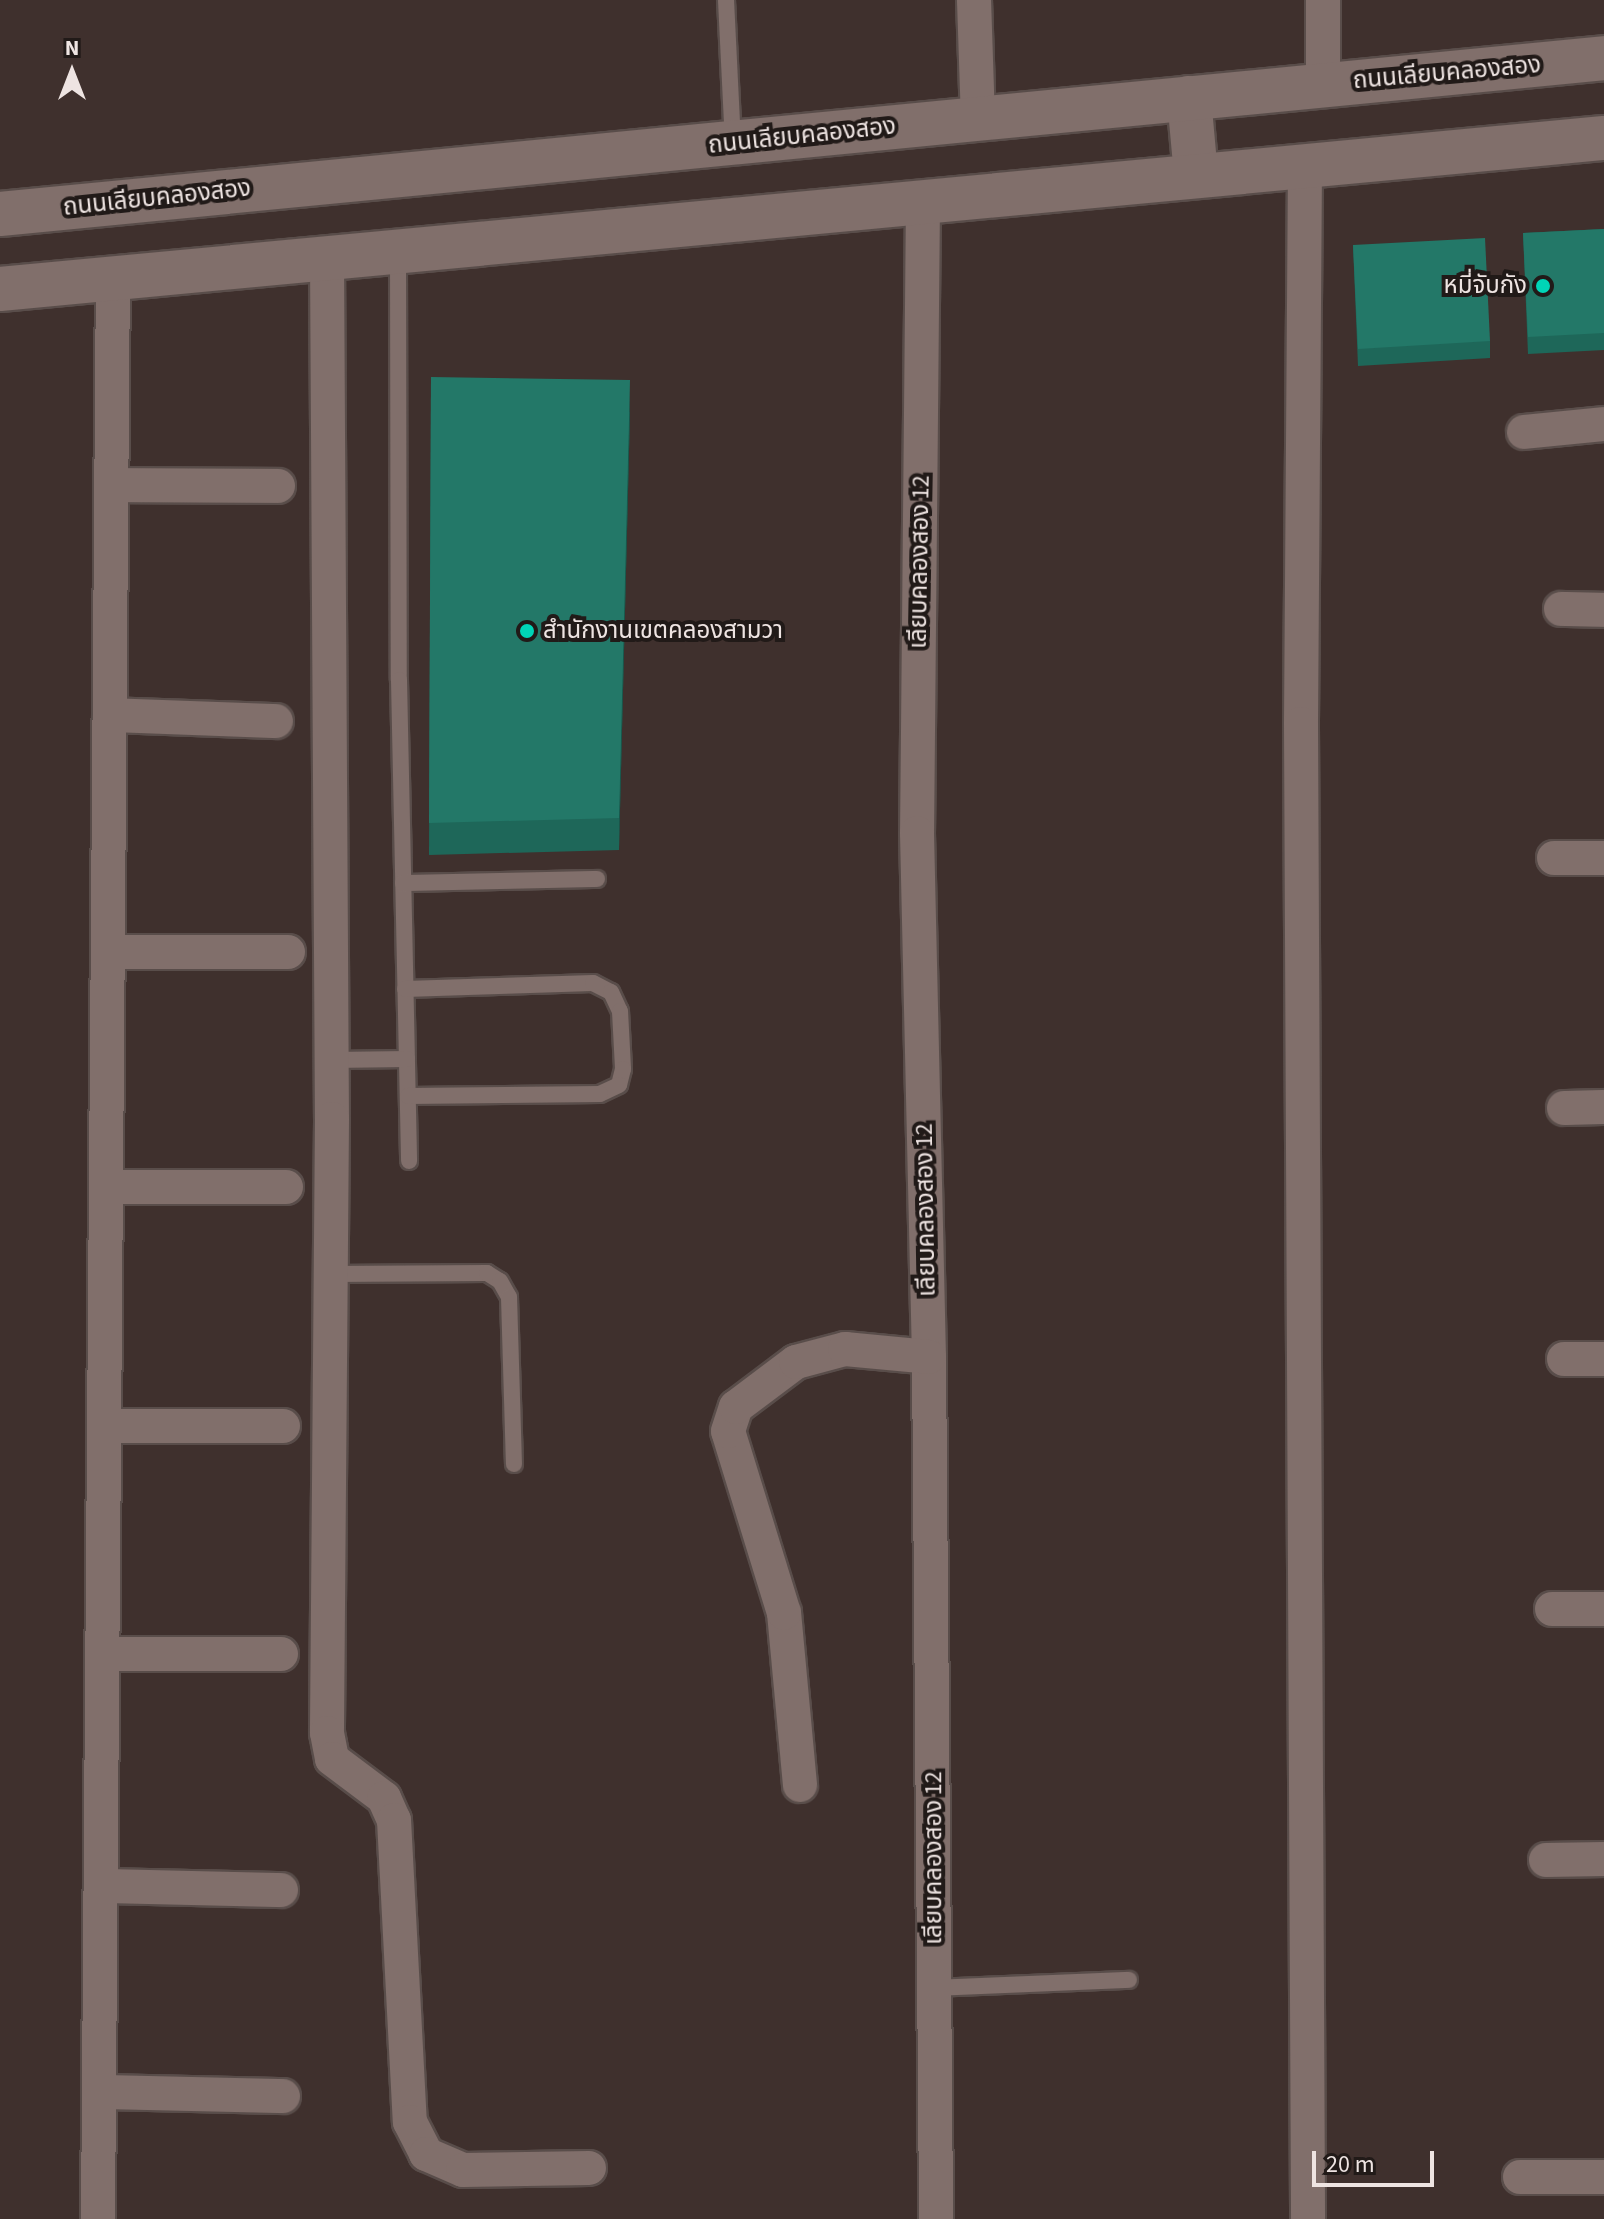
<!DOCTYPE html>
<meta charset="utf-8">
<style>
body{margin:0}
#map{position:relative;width:1604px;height:2219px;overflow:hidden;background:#3f302d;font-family:"Source Sans 3","Noto Sans Thai",sans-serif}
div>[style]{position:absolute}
.roads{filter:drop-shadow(2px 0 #594d4a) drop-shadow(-2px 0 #594d4a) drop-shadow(0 2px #594d4a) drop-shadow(0 -2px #594d4a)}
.service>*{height:16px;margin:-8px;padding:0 8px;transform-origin:8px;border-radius:8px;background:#816f6b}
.minor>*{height:34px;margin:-17px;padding:0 17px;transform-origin:17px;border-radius:17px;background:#816f6b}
.secondary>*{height:44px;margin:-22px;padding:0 22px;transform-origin:22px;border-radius:22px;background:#816f6b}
.wall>*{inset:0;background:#1e6759}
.shaded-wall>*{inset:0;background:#185449}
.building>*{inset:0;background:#237868}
.dots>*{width:22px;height:22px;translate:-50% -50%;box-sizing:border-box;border:4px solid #211a18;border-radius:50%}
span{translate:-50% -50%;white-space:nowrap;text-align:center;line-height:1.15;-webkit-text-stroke:8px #211a18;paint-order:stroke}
.street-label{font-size:24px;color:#eee4e2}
.poi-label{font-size:24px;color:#eee4e2}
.right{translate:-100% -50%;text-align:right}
.left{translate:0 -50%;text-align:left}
.north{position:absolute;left:32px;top:32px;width:80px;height:80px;-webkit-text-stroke:6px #211a18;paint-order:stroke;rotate:0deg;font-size:22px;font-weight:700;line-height:32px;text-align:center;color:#eee4e2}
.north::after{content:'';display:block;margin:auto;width:28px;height:36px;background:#eee4e2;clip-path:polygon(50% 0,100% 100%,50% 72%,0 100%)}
.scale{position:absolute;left:1312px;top:2151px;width:122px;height:36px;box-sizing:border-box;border:4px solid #eee4e2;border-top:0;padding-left:10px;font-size:24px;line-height:28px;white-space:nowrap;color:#eee4e2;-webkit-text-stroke:6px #211a18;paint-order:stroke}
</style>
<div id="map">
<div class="roads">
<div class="service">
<i style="left:726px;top:0;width:141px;rotate:87.2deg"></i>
<i style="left:398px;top:252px;width:428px;rotate:89.9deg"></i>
<i style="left:399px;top:680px;width:481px;rotate:88.8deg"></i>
<i style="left:403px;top:883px;width:194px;rotate:-1.2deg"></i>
<i style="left:405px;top:989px;width:188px;rotate:-1.8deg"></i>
<i style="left:593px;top:983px;width:20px;rotate:27deg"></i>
<i style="left:611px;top:992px;width:21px;rotate:65deg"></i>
<i style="left:620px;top:1011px;width:58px;rotate:87deg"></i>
<i style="left:623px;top:1069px;width:16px;rotate:104deg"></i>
<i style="left:619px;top:1085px;width:21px;rotate:155deg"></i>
<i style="left:600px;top:1094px;width:192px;rotate:179.4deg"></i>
<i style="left:332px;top:1060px;width:75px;rotate:-0.8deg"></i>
<i style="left:331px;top:1274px;width:156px;rotate:-0.4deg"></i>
<i style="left:487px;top:1273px;width:15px;rotate:32deg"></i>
<i style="left:500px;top:1281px;width:18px;rotate:61deg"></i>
<i style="left:509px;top:1297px;width:167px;rotate:88.3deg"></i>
<i style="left:935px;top:1988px;width:194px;rotate:-2.4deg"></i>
</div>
<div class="minor">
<i style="left:974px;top:0;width:119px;rotate:88.1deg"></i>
<i style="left:1323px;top:0;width:85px;rotate:90deg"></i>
<i style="left:1305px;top:165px;width:559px;rotate:90.41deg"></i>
<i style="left:1301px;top:724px;width:1495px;rotate:89.73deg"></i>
<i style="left:923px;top:201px;width:632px;rotate:90.54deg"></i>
<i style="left:917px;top:833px;width:524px;rotate:88.69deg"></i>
<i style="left:929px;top:1357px;width:862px;rotate:89.53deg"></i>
<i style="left:327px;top:258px;width:861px;rotate:89.67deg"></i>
<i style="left:332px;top:1119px;width:614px;rotate:90.47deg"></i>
<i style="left:327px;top:1733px;width:26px;rotate:79deg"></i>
<i style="left:332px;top:1759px;width:65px;rotate:36.9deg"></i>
<i style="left:384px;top:1798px;width:24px;rotate:66deg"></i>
<i style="left:394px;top:1820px;width:302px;rotate:87deg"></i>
<i style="left:410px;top:2122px;width:36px;rotate:63deg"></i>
<i style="left:426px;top:2154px;width:40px;rotate:23.4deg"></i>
<i style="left:463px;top:2170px;width:126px;rotate:-0.9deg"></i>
<i style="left:1524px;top:432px;width:80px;rotate:-5.7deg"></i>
<i style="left:112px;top:485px;width:166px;rotate:0.3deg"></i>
<i style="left:1561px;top:609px;width:43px;rotate:1.3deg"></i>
<i style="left:110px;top:715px;width:166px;rotate:2.1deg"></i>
<i style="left:1554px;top:858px;width:50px"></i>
<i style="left:108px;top:952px;width:180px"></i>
<i style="left:1564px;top:1108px;width:40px;rotate:-1.4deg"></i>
<i style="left:107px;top:1187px;width:179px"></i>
<i style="left:1564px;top:1359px;width:40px"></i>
<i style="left:105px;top:1426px;width:178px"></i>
<i style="left:1552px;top:1609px;width:52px"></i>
<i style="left:103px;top:1654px;width:178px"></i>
<i style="left:800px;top:1785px;width:173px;rotate:-95.3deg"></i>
<i style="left:784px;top:1613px;width:190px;rotate:-107.1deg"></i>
<i style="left:728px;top:1431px;width:25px;rotate:-72deg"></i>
<i style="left:736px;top:1407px;width:75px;rotate:-36.9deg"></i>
<i style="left:796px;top:1362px;width:51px;rotate:-14.9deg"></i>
<i style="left:845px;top:1349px;width:84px;rotate:5.4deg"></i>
<i style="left:1546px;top:1860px;width:58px;rotate:-1deg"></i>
<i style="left:102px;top:1886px;width:179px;rotate:1.3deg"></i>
<i style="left:100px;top:2092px;width:183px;rotate:1.3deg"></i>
<i style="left:1520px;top:2177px;width:84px"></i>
<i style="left:98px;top:2219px;width:1941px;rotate:-89.56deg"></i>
</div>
<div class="secondary">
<i style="left:1189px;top:98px;width:77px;rotate:84.8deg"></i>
<i style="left:0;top:214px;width:1612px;rotate:-5.55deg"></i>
<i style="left:0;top:289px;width:1611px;rotate:-5.38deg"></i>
</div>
</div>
<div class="wall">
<i style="clip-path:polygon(1604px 229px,1604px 350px,1528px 354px,1523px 233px)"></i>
<i style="clip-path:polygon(1353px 245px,1490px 341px,1490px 358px,1358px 366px)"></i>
<i style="clip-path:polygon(431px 377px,630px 412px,619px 850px,429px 855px)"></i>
</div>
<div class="shaded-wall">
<i style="clip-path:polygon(630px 380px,630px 412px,619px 850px,619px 818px)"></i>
</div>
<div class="building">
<i style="clip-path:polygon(1604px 229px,1604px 333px,1528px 337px,1523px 233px)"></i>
<i style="clip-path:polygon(1485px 238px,1490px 341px,1358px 349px,1353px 245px)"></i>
<i style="clip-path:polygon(431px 377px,630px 380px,619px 818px,429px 823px)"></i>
</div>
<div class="dots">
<i style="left:1543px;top:286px;background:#00d5b7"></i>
<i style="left:527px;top:631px;background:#00d5b7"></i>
</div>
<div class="street-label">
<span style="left:1447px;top:73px;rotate:-5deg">ถนนเลียบคลองสอง</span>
<span style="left:802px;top:136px;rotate:-6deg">ถนนเลียบคลองสอง</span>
<span style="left:157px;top:198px;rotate:-6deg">ถนนเลียบคลองสอง</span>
<span style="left:920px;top:562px;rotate:-89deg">เลียบคลองสอง 12</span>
<span style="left:926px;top:1210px;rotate:-91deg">เลียบคลองสอง 12</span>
<span style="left:934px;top:1858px;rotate:-90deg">เลียบคลองสอง 12</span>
</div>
<div class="poi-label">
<span class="right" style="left:1527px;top:286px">หมี่จับกัง</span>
<span class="left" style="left:543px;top:631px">สำนักงานเขตคลองสามวา</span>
</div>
<div class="north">N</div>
<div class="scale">20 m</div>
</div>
